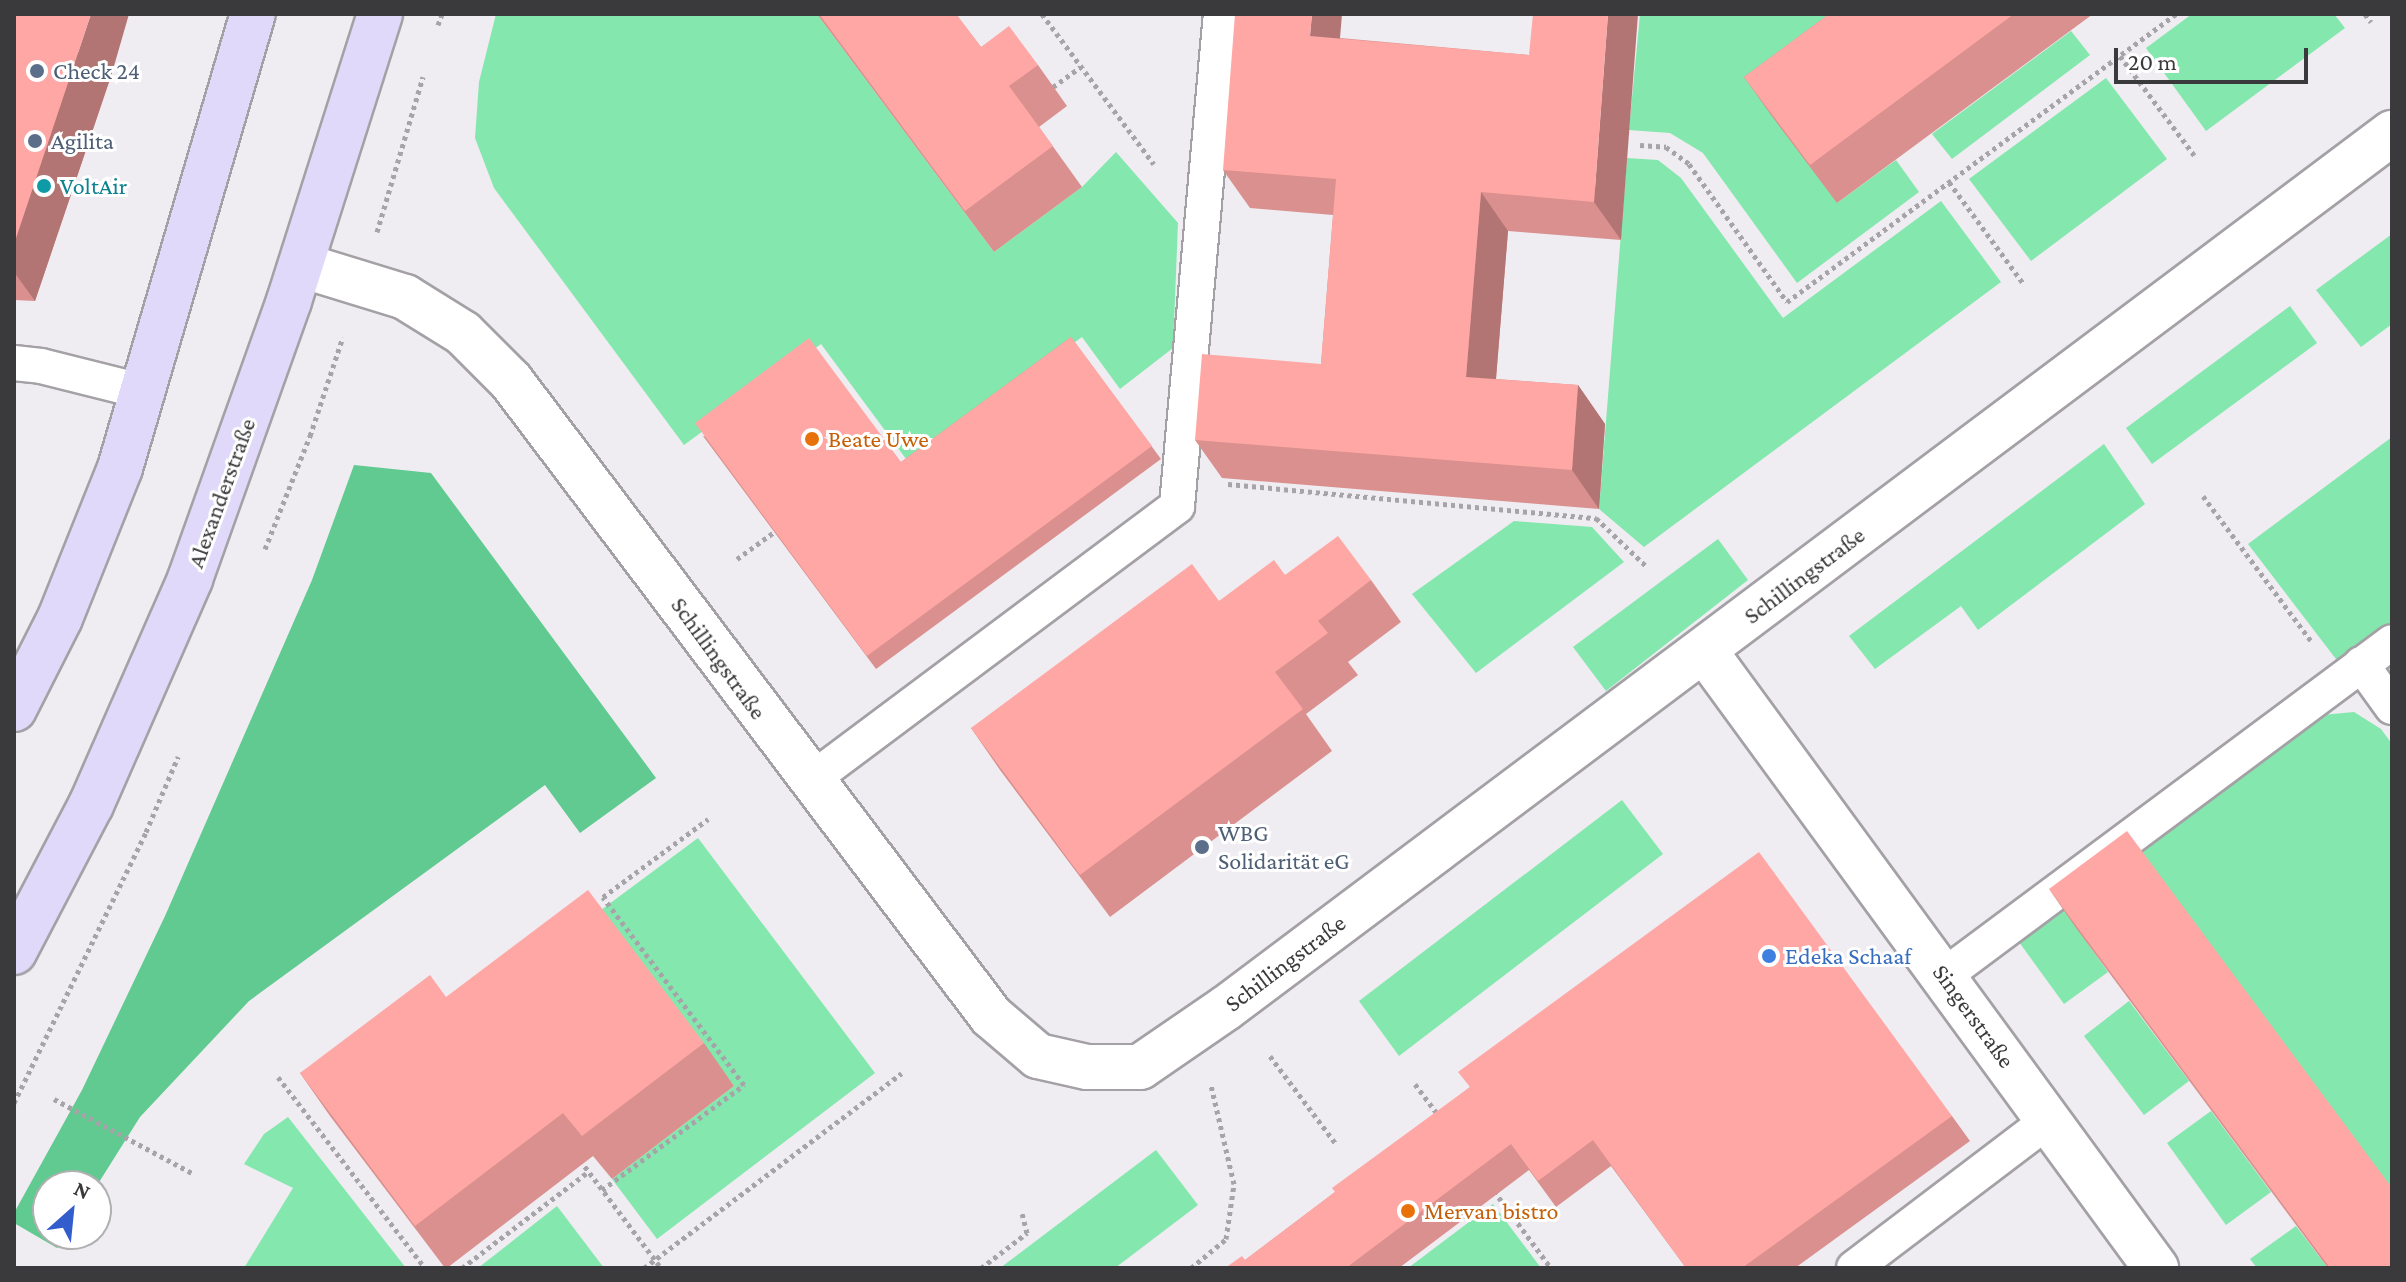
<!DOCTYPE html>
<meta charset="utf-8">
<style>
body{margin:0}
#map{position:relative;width:2406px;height:1282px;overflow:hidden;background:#efecf2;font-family:"Crimson Pro",serif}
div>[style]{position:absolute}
.green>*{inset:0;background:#83e7ae}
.forest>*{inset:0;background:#60ca91}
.path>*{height:5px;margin-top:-2.5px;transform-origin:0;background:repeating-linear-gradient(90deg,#a6a4a8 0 4px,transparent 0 8px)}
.roads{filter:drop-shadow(2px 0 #a4a1a6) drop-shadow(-2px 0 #a4a1a6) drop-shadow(0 2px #a4a1a6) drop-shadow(0 -2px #a4a1a6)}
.service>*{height:34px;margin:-17px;padding:0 17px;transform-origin:17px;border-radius:17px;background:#fff}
.minor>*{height:44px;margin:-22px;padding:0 22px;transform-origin:22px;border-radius:22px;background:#fff}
.secondary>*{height:44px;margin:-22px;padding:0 22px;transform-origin:22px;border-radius:22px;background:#e0d9fa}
.wall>*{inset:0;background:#da908e}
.shaded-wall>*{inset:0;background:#b27574}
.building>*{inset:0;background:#fea7a5}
.dots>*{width:22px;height:22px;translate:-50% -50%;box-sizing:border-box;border:4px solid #fff;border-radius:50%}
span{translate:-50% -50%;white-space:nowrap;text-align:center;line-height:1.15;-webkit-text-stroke:6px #fff;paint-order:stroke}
.service-label{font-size:24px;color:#4e5e75}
.left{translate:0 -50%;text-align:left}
.culture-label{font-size:24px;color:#0d838f}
.food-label{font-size:24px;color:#c56008}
.street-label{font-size:24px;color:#3a393b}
.shop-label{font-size:24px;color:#366cbe}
.frame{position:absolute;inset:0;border:16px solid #3a393b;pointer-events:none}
.north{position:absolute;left:32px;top:1170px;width:80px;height:80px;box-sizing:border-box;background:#fff;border:2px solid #b0b0b1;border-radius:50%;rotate:27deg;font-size:22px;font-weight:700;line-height:32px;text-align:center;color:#3a393b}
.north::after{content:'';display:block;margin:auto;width:28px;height:36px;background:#335ccc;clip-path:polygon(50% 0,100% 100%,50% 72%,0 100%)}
.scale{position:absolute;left:2114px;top:48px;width:194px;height:36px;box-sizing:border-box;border:4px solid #3a393b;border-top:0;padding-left:10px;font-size:24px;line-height:28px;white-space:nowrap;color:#3a393b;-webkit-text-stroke:6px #fff;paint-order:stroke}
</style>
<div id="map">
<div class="green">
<i style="clip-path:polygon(496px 14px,817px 14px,994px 252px,1082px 187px,1116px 152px,1178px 223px,1173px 348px,1120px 389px,1082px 337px,972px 417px,932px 494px,821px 344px,684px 445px,494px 188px,475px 138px,479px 82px)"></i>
<i style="clip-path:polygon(1640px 14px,1908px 14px,1837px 203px,1896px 160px,1919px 192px,1797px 283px,1703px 153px,1670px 133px,1629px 130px)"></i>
<i style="clip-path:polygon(2192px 14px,2334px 14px,2345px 28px,2206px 131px,2146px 48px)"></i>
<i style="clip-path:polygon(2071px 31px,2090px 55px,1952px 159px,1932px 134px)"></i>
<i style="clip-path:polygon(2106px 78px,2167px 159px,2031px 261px,1969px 179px)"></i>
<i style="clip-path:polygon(1627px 158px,1658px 160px,1681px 178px,1783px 318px,1941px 201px,2001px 282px,1644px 547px,1599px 509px)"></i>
<i style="clip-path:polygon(2392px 234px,2392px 324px,2361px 347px,2316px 290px)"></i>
<i style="clip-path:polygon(2290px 306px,2317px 343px,2152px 464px,2126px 428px)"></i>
<i style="clip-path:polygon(2392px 437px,2392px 621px,2339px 663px,2248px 544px)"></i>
<i style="clip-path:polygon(2104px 444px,2145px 504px,1978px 630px,1961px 606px,1875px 669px,1849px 636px)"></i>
<i style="clip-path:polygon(1514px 521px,1592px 527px,1624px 562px,1476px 673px,1412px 594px)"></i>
<i style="clip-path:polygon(1718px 539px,1748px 580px,1606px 691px,1573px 647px)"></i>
<i style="clip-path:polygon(2354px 712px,2381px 729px,2392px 744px,2392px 1190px,2076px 927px,2108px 972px,2064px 1004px,2019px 942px,2322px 715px)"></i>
<i style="clip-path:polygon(1622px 800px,1663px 854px,1399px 1056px,1359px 1001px)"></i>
<i style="clip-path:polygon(698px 838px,875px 1073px,657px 1239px,612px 1179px,734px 1086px,601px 910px)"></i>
<i style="clip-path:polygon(2129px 1001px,2189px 1081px,2144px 1115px,2084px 1036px)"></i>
<i style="clip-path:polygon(2211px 1111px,2271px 1192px,2226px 1225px,2167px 1143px)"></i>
<i style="clip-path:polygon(288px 1117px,406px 1268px,244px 1268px,293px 1188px,244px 1164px,264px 1134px)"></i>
<i style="clip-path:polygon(1156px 1150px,1198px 1205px,1115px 1268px,1000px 1268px)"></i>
<i style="clip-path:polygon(1493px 1204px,1541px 1268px,1408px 1268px)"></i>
<i style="clip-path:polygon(557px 1206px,604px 1268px,478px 1268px)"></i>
<i style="clip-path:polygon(2296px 1226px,2328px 1268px,2257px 1268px,2250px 1259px)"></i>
</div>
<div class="forest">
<i style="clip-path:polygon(354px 465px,431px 473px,656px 778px,580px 833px,545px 785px,249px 1001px,140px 1117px,96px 1187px,48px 1186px,48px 1234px,66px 1234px,57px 1248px,14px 1223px,14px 1213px,82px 1090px,165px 916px,312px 580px)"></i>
</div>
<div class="path">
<i style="left:1042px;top:14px;width:187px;rotate:53.3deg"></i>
<i style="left:2365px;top:14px;width:10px;rotate:53deg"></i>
<i style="left:438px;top:25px;width:12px;rotate:-70deg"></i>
<i style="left:2120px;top:56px;width:124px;rotate:53.2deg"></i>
<i style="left:1053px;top:87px;width:34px;rotate:-36deg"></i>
<i style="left:1640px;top:145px;width:26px;rotate:4deg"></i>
<i style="left:1666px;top:147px;width:29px;rotate:36deg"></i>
<i style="left:1689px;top:164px;width:169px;rotate:54.6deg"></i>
<i style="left:1787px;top:302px;width:484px;rotate:-36.5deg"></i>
<i style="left:1949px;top:182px;width:125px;rotate:53.8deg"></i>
<i style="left:377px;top:232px;width:162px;rotate:-73.5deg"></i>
<i style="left:1228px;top:484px;width:370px;rotate:5.3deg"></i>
<i style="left:1596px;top:518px;width:69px;rotate:43.8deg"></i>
<i style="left:2203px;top:496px;width:181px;rotate:53.3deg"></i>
<i style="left:265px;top:549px;width:122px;rotate:-68.3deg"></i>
<i style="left:310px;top:436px;width:104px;rotate:-71.6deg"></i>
<i style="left:737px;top:559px;width:46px;rotate:-36.1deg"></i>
<i style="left:1270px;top:1056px;width:110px;rotate:53.1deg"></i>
<i style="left:278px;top:1077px;width:241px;rotate:52.4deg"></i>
<i style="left:1415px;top:1084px;width:39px;rotate:53deg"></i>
<i style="left:54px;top:1099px;width:157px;rotate:28.2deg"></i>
<i style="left:14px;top:1103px;width:301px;rotate:-64deg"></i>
<i style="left:146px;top:832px;width:82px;rotate:-66.9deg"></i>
<i style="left:580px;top:1160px;width:135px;rotate:53.1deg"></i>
<i style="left:602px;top:1190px;width:177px;rotate:-36.5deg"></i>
<i style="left:744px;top:1085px;width:235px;rotate:-126.9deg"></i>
<i style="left:603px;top:897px;width:131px;rotate:-36.6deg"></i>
<i style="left:1494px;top:1191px;width:96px;rotate:53.5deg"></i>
<i style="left:462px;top:1268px;width:158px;rotate:-37.3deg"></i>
<i style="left:644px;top:1268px;width:323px;rotate:-37.1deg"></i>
<i style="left:981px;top:1268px;width:58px;rotate:-37.3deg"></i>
<i style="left:1027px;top:1233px;width:21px;rotate:-104deg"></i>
<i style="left:1191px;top:1268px;width:45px;rotate:-39.6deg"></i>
<i style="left:1226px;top:1239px;width:56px;rotate:-81.7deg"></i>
<i style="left:1234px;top:1184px;width:102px;rotate:-103.1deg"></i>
</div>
<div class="roads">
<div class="service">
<i style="left:14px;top:363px;width:27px;rotate:6deg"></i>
<i style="left:41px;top:366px;width:107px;rotate:14deg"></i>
<i style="left:2361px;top:664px;width:53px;rotate:54.2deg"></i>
<i style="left:811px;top:780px;width:457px;rotate:-36.8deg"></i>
<i style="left:1177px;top:506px;width:494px;rotate:-84.9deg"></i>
<i style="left:1945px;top:975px;width:557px;rotate:-36.68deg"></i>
<i style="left:1854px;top:1268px;width:245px;rotate:-37.2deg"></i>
</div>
<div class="minor">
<i style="left:301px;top:265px;width:109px;rotate:17.1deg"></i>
<i style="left:405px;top:297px;width:68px;rotate:31.8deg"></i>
<i style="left:463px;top:333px;width:68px;rotate:45deg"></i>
<i style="left:511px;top:381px;width:796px;rotate:52.91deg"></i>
<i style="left:991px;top:1016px;width:62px;rotate:40.4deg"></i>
<i style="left:1038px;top:1056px;width:50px;rotate:12.7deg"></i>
<i style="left:1087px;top:1067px;width:53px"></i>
<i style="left:1140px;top:1067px;width:104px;rotate:-34.5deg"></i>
<i style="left:1226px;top:1008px;width:1458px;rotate:-36.89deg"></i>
<i style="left:1704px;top:650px;width:766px;rotate:53.82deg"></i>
</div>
<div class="secondary">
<i style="left:14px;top:709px;width:102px;rotate:-63.2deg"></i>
<i style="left:60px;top:618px;width:162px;rotate:-68.2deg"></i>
<i style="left:120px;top:468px;width:473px;rotate:-73.7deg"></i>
<i style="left:14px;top:952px;width:166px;rotate:-62.4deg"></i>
<i style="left:91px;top:805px;width:247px;rotate:-66.3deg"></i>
<i style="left:190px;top:579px;width:295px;rotate:-70.4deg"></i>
<i style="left:289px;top:301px;width:301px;rotate:-72.4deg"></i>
</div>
</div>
<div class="wall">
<i style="clip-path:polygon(14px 14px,112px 73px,35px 301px,14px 300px)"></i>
<i style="clip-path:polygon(817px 14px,956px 14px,981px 47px,1038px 65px,1067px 106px,1039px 127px,1082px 187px,994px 252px)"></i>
<i style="clip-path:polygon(1829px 14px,2093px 14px,1837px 203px,1771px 115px,1744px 77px)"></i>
<i style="clip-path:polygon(1340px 38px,1529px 55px,1621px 240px,1508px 231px,1496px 379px,1578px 385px,1605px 424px,1599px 509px,1222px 478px,1195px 440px,1321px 364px,1333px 215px,1250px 208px,1223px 170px)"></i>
<i style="clip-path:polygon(1071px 337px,1161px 459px,876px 669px,703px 436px,901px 462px)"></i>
<i style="clip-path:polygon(1285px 575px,1371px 580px,1401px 622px,1348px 662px,1358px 675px,1306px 714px,1332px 751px,1110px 917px,1000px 770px,971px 728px,1219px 601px)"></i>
<i style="clip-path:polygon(2049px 889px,2392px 1268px,2328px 1268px,2076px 928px)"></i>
<i style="clip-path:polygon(446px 997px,704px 1043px,734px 1086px,612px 1179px,593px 1156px,447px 1268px,445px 1268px,330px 1116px,300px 1073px)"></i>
<i style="clip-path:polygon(1470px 1087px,1952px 1116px,1970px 1141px,1795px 1268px,1686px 1268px,1611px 1166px,1556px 1207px,1529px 1170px,1399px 1268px,1225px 1268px,1245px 1260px,1335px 1192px)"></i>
</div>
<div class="shaded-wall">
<i style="clip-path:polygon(91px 14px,129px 14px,112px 73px,35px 301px,14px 272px,14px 244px)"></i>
<i style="clip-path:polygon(1312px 14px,1342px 14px,1337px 74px,1310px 36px)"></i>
<i style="clip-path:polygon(1608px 14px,1638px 14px,1621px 240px,1594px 202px)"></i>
<i style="clip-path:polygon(1481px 192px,1508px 231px,1493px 415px,1466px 377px)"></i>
<i style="clip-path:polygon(1578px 385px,1605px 424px,1599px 509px,1572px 470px)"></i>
</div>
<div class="building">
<i style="clip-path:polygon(14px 14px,91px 14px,14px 244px)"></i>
<i style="clip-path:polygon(819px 14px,956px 14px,981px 47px,1009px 26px,1038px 65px,1009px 86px,1053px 146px,965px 211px)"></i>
<i style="clip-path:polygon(1235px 14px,1312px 14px,1310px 36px,1529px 55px,1533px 14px,1608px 14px,1594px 202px,1481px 192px,1466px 377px,1578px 385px,1572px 470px,1195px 440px,1202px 354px,1321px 364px,1336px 179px,1223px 170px)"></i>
<i style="clip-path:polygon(1829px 14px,2014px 14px,1810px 165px,1744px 77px)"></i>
<i style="clip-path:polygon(1071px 337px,1152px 446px,867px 656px,695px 423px,809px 338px,901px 462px)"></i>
<i style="clip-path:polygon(1338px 536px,1371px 580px,1318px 621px,1328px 633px,1275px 672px,1303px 709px,1080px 875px,971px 728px,1192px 564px,1219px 601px,1274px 560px,1285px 575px)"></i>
<i style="clip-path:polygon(2127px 831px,2392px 1188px,2392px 1268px,2330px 1268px,2049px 889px)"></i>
<i style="clip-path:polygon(1759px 852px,1952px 1116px,1742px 1268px,1686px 1268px,1593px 1140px,1538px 1181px,1511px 1144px,1346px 1268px,1225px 1268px,1242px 1256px,1245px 1260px,1335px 1192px,1332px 1188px,1470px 1087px,1458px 1072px)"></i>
<i style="clip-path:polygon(588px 890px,704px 1043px,582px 1136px,563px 1113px,415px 1226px,300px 1073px,430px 975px,446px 997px)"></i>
</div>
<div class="dots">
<i style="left:37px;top:71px;background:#5c6f8a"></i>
<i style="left:35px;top:141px;background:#5c6f8a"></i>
<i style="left:44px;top:186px;background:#0f9aa8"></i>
<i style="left:812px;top:439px;background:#e8710a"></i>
<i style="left:1202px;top:847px;background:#5c6f8a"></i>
<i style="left:1769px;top:956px;background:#3f7fe0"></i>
<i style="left:1408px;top:1211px;background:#e8710a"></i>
</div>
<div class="service-label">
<span class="left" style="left:53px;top:71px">Check 24</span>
<span class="left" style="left:51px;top:141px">Agilita</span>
<span class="left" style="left:1218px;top:847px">WBG<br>Solidarität eG</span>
</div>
<div class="culture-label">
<span class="left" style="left:60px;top:186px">VoltAir</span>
</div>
<div class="food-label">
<span class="left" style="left:828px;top:439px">Beate Uwe</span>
<span class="left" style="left:1424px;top:1211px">Mervan bistro</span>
</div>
<div class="street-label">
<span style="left:221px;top:493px;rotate:-70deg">Alexanderstraße</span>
<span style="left:1804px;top:575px;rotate:-37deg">Schillingstraße</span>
<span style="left:719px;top:658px;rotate:54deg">Schillingstraße</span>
<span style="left:1285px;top:963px;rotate:-37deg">Schillingstraße</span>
<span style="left:1974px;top:1016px;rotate:54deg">Singerstraße</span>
</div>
<div class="shop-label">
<span class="left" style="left:1785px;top:956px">Edeka Schaaf</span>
</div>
<div class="frame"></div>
<div class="north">N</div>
<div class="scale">20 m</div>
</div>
